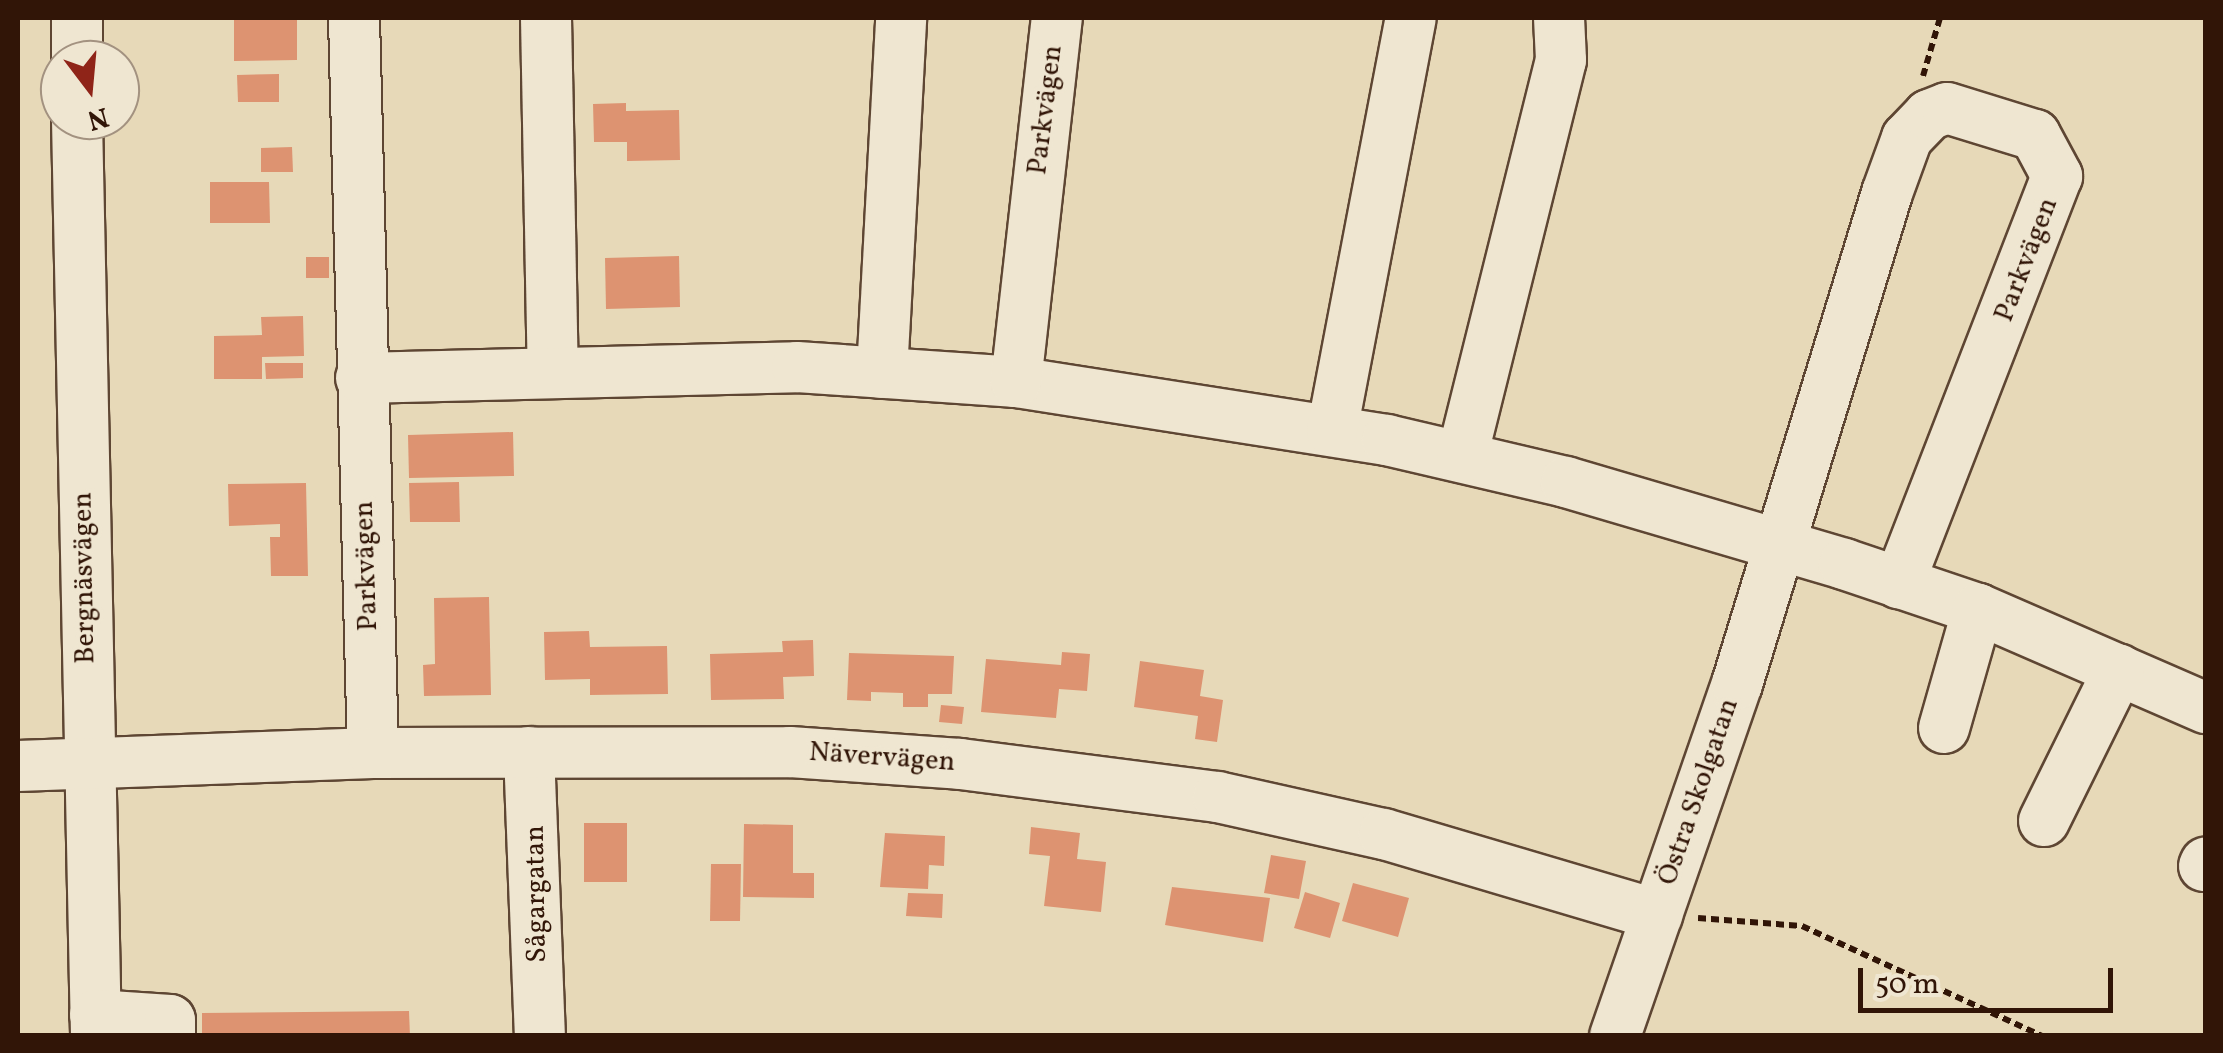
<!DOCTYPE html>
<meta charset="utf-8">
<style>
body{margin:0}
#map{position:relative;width:2223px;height:1053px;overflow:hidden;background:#e7d9b8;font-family:Vollkorn,serif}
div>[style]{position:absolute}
.building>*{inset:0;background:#dd9371}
.path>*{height:6px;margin-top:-3px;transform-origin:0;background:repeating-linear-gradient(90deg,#311507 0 8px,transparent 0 13px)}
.roads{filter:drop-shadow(2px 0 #5e4633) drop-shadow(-2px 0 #5e4633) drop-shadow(0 2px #5e4633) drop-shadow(0 -2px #5e4633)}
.minor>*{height:50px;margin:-25px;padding:0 25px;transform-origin:25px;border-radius:25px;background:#efe6d1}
span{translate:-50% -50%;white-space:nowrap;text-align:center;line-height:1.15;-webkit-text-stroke:8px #efe6d1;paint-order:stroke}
.street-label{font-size:28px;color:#311507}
.frame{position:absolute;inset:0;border:20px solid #311507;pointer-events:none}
.north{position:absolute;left:40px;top:40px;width:100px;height:100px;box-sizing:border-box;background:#efe6d1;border:2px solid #a39280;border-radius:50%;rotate:164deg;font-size:28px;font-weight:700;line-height:40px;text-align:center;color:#311507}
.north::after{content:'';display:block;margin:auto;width:35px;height:45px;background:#8f2418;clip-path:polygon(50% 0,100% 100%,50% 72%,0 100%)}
.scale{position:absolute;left:1858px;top:968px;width:255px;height:45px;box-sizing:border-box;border:5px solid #311507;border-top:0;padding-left:12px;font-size:30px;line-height:35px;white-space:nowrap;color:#311507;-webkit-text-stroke:8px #efe6d1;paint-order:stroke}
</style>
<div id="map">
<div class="building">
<i style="clip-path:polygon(234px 18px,297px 18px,297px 60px,234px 61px)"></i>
<i style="clip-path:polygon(279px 74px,279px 102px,238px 102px,237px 75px)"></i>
<i style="clip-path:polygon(626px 103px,626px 111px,679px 110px,680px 160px,627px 161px,627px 142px,594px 142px,593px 104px)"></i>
<i style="clip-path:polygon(292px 147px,293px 172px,261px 172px,261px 148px)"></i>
<i style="clip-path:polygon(210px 182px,269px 182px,270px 223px,210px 223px)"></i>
<i style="clip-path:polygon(679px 256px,680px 307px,606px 309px,605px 258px)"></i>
<i style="clip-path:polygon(306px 257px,329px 257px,329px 278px,306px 278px)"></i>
<i style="clip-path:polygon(303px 316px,304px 356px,262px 357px,262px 379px,214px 379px,214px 336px,262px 335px,261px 317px)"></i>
<i style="clip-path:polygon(265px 363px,303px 363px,303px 378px,266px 379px)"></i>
<i style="clip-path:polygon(513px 432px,514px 476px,409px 478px,408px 435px)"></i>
<i style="clip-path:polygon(459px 482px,460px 522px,410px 522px,409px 483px)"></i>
<i style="clip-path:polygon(306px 483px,308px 576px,271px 576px,270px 537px,280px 537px,280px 524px,229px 526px,228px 484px)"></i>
<i style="clip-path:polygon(489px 597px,491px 695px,424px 696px,423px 665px,435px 664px,434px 598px)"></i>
<i style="clip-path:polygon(589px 631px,590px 647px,667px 646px,668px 694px,590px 695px,590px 679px,545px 680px,544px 632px)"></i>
<i style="clip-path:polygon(813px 640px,814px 676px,783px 677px,784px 699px,711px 700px,710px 654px,783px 652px,782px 641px)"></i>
<i style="clip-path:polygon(1062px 652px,1090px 654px,1087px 691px,1059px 689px,1056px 718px,981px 712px,986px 659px,1061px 665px)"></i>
<i style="clip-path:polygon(849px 653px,954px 656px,952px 694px,928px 694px,928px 707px,903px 707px,903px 693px,871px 692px,871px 701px,847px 700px)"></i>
<i style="clip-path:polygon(1140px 661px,1204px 670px,1200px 696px,1223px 700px,1217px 742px,1195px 739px,1198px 716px,1134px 707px)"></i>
<i style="clip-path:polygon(941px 705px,964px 707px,962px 724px,939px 722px)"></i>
<i style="clip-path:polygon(584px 823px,627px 823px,627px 882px,584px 882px)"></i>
<i style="clip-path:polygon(744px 824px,793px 825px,793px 873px,814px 873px,814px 898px,743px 897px)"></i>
<i style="clip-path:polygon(1031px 827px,1080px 833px,1077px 859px,1106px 862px,1101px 912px,1044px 906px,1050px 856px,1029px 854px)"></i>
<i style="clip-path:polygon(885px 833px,945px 836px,944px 866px,929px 865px,928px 889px,880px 887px)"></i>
<i style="clip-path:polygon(1271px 855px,1306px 861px,1299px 899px,1264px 893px)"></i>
<i style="clip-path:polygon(711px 864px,741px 864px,740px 921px,710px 921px)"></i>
<i style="clip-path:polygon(1353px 883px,1409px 898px,1398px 937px,1342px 921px)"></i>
<i style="clip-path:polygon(1172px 887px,1270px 898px,1263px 942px,1165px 925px)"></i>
<i style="clip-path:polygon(1305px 892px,1340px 903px,1330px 938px,1294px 928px)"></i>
<i style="clip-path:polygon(908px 893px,943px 894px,942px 918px,906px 916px)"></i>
<i style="clip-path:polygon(409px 1011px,410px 1036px,202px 1036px,202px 1013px)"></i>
</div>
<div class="path">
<i style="left:1923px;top:76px;width:60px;rotate:-73.7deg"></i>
<i style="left:1698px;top:918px;width:104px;rotate:4.4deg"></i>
<i style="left:1802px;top:926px;width:264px;rotate:24.6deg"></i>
</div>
<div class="roads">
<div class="minor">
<i style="left:77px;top:18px;width:42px;rotate:90deg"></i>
<i style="left:354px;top:18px;width:735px;rotate:88.52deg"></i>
<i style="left:546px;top:18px;width:353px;rotate:88.9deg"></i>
<i style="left:77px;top:120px;width:916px;rotate:88.81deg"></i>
<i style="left:882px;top:373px;width:356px;rotate:-86.9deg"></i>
<i style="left:361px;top:378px;width:436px;rotate:-1.4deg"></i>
<i style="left:797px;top:367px;width:220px;rotate:3.9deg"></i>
<i style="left:1016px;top:382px;width:376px;rotate:8.9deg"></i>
<i style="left:1387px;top:440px;width:184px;rotate:13.2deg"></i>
<i style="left:1566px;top:482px;width:290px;rotate:16.4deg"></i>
<i style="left:1844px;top:564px;width:141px;rotate:18.6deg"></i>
<i style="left:1978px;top:609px;width:249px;rotate:23.5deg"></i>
<i style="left:1016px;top:382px;width:366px;rotate:-83.6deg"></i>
<i style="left:1332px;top:431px;width:420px;rotate:-79.2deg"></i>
<i style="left:1462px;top:457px;width:409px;rotate:-76deg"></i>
<i style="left:1561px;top:60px;width:42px;rotate:-92.7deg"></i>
<i style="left:1944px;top:728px;width:124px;rotate:-74.1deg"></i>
<i style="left:529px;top:752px;width:284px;rotate:87.8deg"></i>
<i style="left:18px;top:766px;width:355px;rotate:-2.1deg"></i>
<i style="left:373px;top:753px;width:417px;rotate:-0.1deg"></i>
<i style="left:790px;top:752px;width:170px;rotate:4deg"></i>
<i style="left:960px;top:764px;width:260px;rotate:7.3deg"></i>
<i style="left:1218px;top:797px;width:170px;rotate:12.6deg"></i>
<i style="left:1384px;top:834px;width:285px;rotate:16.5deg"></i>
<i style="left:2044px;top:821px;width:169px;rotate:-63.7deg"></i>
<i style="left:2204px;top:866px;width:4px;rotate:-63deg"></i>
<i style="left:95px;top:1015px;width:75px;rotate:3.8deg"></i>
<i style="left:170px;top:1020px;width:16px;rotate:90deg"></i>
<i style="left:1615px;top:1036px;width:373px;rotate:-70.9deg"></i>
<i style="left:1737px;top:684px;width:513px;rotate:-73.01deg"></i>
<i style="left:1887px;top:193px;width:59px;rotate:-70deg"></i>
<i style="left:1907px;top:138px;width:32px;rotate:-46deg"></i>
<i style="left:1929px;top:115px;width:19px;rotate:-21deg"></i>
<i style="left:1947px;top:108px;width:92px;rotate:17.1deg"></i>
<i style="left:2035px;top:135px;width:47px;rotate:61.8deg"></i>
<i style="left:2057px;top:176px;width:437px;rotate:111.2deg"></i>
</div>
</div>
<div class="street-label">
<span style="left:1046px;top:110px;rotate:-83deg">Parkvägen</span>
<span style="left:2027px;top:260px;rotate:-69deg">Parkvägen</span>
<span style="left:367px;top:566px;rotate:-92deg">Parkvägen</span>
<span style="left:85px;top:578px;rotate:-91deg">Bergnäsvägen</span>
<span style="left:882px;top:758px;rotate:4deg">Nävervägen</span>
<span style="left:1699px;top:792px;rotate:-71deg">Östra Skolgatan</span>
<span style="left:537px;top:894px;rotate:-91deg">Sågargatan</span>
</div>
<div class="frame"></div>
<div class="north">N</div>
<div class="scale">50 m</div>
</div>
